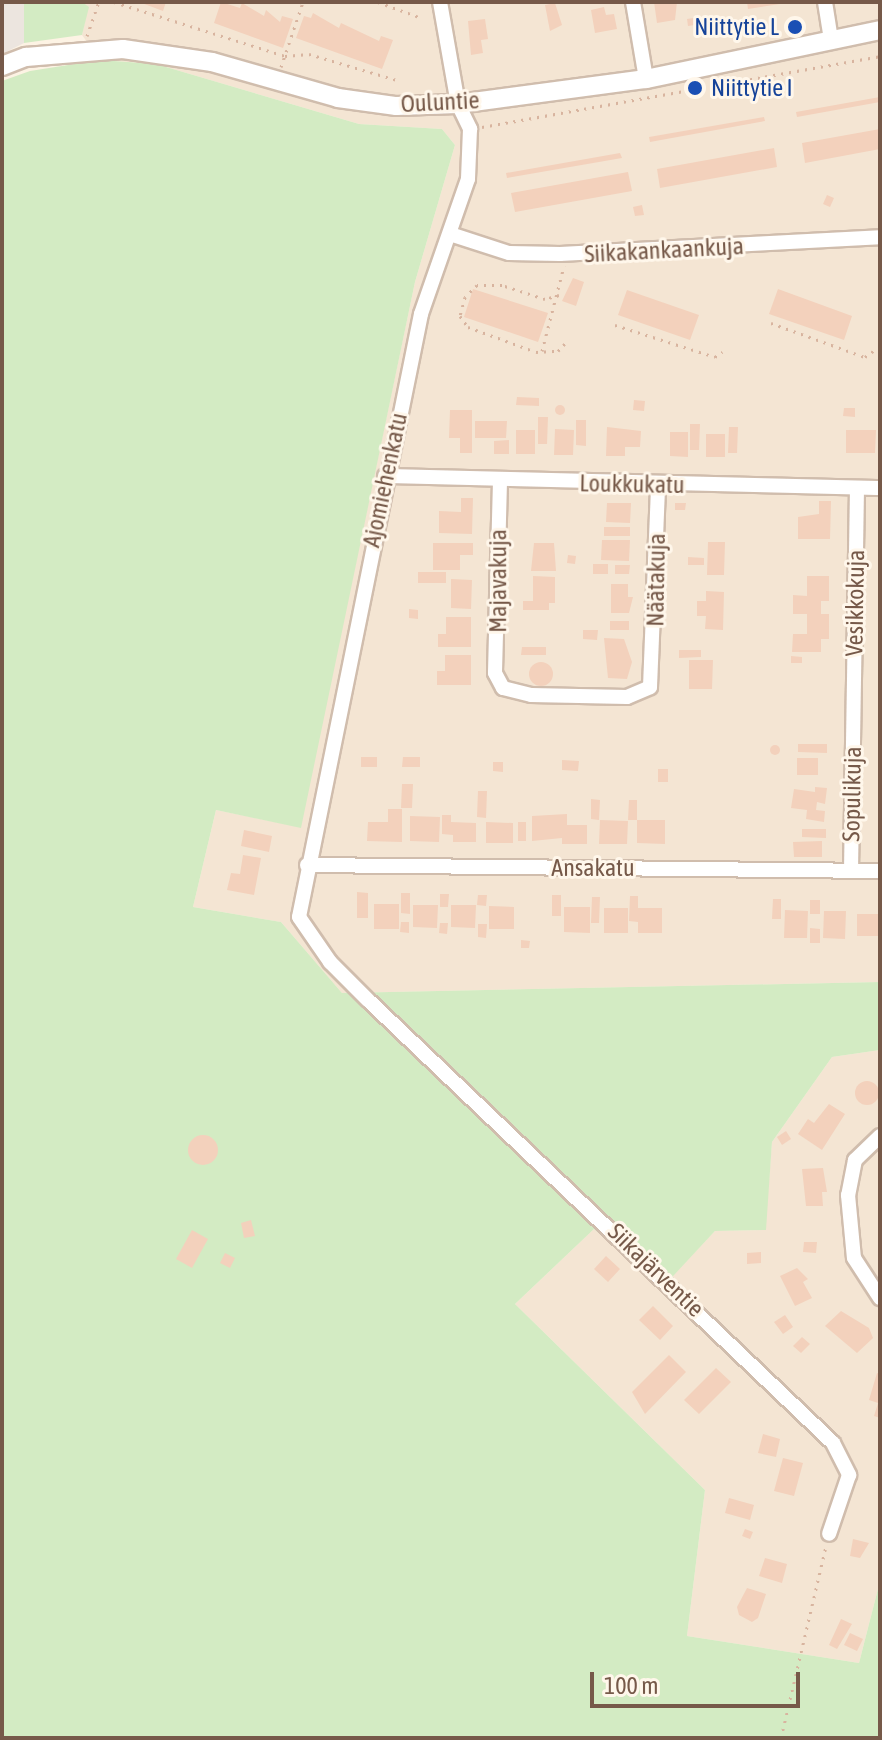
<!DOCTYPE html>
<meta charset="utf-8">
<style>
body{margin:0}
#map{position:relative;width:882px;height:1740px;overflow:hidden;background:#fdf3e4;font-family:"Asap Condensed",sans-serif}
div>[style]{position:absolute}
.residential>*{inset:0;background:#f4e5d3}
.industrial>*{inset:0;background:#ece5df}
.green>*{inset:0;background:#d3ebc3}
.building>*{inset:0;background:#f3d1bc}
.round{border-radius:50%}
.path>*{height:3px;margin-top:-1.5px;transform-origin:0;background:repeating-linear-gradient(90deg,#d8b49f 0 2px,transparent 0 8px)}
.roads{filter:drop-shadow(2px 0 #d0bdad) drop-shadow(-2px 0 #d0bdad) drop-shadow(0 2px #d0bdad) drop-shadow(0 -2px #d0bdad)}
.minor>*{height:14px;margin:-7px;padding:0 7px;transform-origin:7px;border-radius:7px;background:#fff}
.tertiary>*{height:18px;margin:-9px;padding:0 9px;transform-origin:9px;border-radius:9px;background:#fff}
.dots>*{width:22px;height:22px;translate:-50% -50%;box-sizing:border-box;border:4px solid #fff7eb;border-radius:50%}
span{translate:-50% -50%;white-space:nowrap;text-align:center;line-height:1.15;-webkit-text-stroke:6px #fff7eb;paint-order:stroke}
.transit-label{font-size:24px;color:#164399}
.right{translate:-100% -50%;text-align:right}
.left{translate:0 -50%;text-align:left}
.street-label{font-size:24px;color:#765949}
.frame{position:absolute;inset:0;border:4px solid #765949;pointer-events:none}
.scale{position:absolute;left:590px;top:1672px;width:210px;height:36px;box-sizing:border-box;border:4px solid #765949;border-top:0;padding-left:10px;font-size:24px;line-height:28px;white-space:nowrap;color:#765949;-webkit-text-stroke:6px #fff7eb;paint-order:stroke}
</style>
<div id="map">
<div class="residential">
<i style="clip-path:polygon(82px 2px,880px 2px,880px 982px,342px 993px,281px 922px,193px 907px,216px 810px,300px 827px,415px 282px,455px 145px,442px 129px,359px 124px,156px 64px,100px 60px,82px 35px,88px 7px)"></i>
<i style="clip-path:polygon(880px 1050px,880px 1581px,859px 1663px,687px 1636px,705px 1490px,515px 1304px,595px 1228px,661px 1288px,715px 1231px,765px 1230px,772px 1142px,832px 1057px)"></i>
</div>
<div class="industrial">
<i style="clip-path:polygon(2px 2px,24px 2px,24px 43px,2px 54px)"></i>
</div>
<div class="green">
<i style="clip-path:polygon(24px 2px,82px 2px,89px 7px,82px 35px,24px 43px)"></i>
<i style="clip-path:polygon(100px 60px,156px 64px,359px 124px,442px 129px,455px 145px,415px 282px,301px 828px,216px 810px,193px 907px,281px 922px,342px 993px,880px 982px,880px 1050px,832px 1057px,772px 1142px,766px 1230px,715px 1231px,661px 1289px,594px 1229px,515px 1304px,705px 1490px,687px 1636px,859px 1663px,880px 1581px,880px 1738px,2px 1738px,2px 81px,30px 71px)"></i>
</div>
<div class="building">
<i style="clip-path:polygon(139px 2px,166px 2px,163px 11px)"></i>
<i style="clip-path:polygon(221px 2px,240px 8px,242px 3px,264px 16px,266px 10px,280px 22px,282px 16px,293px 19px,283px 48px,214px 23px)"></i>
<i style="clip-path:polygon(654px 2px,677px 2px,675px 20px,657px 23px)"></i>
<i style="clip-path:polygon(747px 2px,780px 2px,780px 4px,748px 9px)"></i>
<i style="clip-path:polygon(555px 3px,562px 25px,550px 31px,545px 5px)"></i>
<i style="clip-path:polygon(604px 7px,606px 15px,614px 14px,617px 29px,595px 33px,591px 10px)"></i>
<i style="clip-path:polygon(313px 13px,339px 28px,341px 23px,379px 41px,381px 36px,393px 40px,382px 69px,296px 38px,304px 16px,311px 18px)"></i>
<i style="clip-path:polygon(700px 17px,701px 24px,688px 26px,687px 19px)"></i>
<i style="clip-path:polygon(485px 19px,488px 39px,481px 40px,483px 53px,471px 55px,468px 21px)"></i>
<i style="clip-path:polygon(880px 97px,880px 102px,797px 117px,796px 112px)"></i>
<i style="clip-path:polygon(764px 117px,765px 121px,650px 142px,649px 137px)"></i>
<i style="clip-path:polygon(880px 129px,880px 149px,805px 163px,802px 143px)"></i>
<i style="clip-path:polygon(774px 148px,777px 167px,660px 188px,657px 169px)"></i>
<i style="clip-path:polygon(620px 153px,622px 158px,507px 178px,506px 173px)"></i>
<i style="clip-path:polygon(628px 172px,632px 191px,515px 212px,511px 193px)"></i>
<i style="clip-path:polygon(827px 195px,834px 198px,830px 207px,823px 204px)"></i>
<i style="clip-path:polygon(642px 205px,644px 215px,635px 216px,633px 207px)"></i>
<i style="clip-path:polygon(573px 278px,584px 282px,576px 306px,562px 301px)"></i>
<i style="clip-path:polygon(473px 289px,548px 313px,538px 342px,464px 317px)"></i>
<i style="clip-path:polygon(778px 289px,852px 316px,844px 340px,769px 314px)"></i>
<i style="clip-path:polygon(627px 290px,699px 315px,690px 340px,618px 315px)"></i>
<i style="clip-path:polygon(517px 397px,539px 398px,539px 406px,516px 405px)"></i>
<i style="clip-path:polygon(634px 400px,645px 401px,644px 411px,633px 410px)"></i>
<i class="round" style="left:555px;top:405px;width:10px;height:10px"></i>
<i style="clip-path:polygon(844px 408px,855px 408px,855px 417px,843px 416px)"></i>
<i style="clip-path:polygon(450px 410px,472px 410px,472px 453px,460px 453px,460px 438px,449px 438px)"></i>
<i style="clip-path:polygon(538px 417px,548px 417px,547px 444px,538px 444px)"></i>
<i style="clip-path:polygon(576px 420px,586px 420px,586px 446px,576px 445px)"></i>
<i style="clip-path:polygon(475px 421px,507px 421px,506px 438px,475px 438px)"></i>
<i style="clip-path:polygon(690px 424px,700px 424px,699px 450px,690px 450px)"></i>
<i style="clip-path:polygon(607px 427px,641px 431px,640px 447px,625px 447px,625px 456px,606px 456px)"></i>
<i style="clip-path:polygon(729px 427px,738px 427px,737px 453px,728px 453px)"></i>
<i style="clip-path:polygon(555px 429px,574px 430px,573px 455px,554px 455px)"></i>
<i style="clip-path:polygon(516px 430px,535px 430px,535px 454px,516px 454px)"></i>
<i style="clip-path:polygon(846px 430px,876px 430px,875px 453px,846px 453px)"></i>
<i style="clip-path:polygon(670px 432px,688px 432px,688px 457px,670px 456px)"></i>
<i style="clip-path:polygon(706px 434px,725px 434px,725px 457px,706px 457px)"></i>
<i style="clip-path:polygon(509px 440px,509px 454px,494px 454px,494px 441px)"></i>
<i style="clip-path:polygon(461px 498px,473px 498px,472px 534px,439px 533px,439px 511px,461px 512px)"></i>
<i style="clip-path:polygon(819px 501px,831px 501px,830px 539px,798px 539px,798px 517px,819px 514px)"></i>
<i style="clip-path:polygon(607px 503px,631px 503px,630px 523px,606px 522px)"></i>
<i style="clip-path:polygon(675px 503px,686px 503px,685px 510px,675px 510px)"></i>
<i style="clip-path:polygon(604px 527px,630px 527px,630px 536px,604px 536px)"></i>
<i style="clip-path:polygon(602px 540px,630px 540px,629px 561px,601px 560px)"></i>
<i style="clip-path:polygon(708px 542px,725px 542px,724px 575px,707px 575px)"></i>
<i style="clip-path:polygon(433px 543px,473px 543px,473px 555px,460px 555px,460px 570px,433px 570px)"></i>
<i style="clip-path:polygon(534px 543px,554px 543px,556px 571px,531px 571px)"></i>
<i style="clip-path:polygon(568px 555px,576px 556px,575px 564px,567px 563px)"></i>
<i style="clip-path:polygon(688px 557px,704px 558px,704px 565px,688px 565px)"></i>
<i style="clip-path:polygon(593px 564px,608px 564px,608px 574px,593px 574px)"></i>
<i style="clip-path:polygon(615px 565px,630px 565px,629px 574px,615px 574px)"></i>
<i style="clip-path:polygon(418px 572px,446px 572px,446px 583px,418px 583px)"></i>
<i style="clip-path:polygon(533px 576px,555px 577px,555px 603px,549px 603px,549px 610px,523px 610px,523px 601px,533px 601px)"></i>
<i style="clip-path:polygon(807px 576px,829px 576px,829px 601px,821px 601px,821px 614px,829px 614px,829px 639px,821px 639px,821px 652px,792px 652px,793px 634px,807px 634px,807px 614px,793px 614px,793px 595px,807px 596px)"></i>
<i style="clip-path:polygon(451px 579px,472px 580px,471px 609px,451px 608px)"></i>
<i style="clip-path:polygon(611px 584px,628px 584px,628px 597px,633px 597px,629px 613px,611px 613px)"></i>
<i style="clip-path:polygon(706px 591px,724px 592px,723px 630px,705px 629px,706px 616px,697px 616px,697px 601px,706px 601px)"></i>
<i style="clip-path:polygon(409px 609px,418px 610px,418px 619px,409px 618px)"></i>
<i style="clip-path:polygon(446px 617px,471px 617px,471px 647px,438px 647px,438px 634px,446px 634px)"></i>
<i style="clip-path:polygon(610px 621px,629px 621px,629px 630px,610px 630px)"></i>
<i style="clip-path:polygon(583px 630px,598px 630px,597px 640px,583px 639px)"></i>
<i style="clip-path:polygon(604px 638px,624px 639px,632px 662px,627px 679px,608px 678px)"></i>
<i style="clip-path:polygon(522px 647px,546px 647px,546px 655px,521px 655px)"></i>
<i style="clip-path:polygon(679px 650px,701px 650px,701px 657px,679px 658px)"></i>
<i style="clip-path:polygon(445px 655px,471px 655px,471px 685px,437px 685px,437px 671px,445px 671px)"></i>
<i style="clip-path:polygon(791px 656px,802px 657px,802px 663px,791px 663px)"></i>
<i style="clip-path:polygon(689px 660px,713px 660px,712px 689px,689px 689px)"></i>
<i class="round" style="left:529px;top:662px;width:24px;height:24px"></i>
<i style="clip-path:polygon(798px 744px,827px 744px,827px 753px,798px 752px)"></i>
<i class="round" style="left:770px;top:745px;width:10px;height:10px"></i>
<i style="clip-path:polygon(361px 757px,377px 757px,377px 767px,361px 767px)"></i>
<i style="clip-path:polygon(403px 757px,420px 757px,420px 767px,402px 767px)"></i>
<i style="clip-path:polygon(797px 758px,818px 758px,818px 775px,797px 775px)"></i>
<i style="clip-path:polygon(562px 760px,579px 761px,578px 771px,562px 770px)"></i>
<i style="clip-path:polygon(493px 762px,503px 762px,503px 772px,493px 771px)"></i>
<i style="clip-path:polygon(658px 769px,668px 769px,668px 782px,658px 782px)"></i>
<i style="clip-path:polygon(402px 784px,413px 784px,412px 808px,401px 808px)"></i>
<i style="clip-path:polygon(815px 787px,827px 788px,825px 804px,817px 802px,816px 810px,825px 811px,824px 822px,806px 819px,807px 810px,791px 808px,794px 789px,815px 792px)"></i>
<i style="clip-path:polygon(478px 791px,487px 791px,486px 818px,477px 817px)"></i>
<i style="clip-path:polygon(591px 799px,600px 800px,599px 820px,591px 819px)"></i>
<i style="clip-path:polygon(629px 800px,637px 800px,637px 820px,628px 820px)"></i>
<i style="clip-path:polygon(388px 809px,402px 809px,402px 842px,367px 841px,368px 822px,388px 822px)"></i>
<i style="clip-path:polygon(567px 814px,567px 825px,587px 825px,587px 844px,562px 844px,562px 838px,532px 841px,532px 816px)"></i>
<i style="clip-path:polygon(442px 815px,451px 815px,451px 822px,476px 823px,476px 842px,453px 842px,453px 835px,442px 834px)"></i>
<i style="clip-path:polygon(410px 816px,440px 817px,439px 842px,410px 841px)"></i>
<i style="clip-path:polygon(600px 820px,628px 821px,627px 844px,599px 844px)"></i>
<i style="clip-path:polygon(637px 820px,665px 820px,665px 844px,637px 843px)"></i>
<i style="clip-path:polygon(486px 822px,513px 823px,513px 843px,486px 843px)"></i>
<i style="clip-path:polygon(518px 822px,526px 822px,526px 841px,518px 841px)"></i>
<i style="clip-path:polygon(802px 829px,826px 829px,826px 838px,802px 837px)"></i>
<i style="clip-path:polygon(244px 830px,272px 836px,269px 852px,241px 846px)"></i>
<i style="clip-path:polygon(822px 841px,822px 857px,794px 857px,793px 842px)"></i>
<i style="clip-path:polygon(243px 855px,261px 858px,254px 895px,227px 890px,231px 873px,240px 874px)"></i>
<i style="clip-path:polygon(357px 892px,368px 893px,368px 918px,357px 918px)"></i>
<i style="clip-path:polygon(401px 893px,410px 893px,410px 914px,401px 913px)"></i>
<i style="clip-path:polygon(440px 894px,449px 894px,448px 907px,440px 907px)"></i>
<i style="clip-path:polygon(478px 895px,487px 895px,486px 906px,477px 905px)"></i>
<i style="clip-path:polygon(552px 895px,561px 895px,561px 916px,552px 916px)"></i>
<i style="clip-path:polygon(630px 896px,638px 896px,638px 908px,662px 908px,662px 933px,638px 933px,638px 922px,629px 921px)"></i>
<i style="clip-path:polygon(592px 897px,600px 897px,599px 923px,591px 923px)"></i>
<i style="clip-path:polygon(773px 899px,781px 899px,781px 919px,772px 919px)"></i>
<i style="clip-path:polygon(810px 900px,820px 900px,820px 914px,810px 914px)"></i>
<i style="clip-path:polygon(374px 904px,399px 904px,399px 929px,374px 929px)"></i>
<i style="clip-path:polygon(413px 905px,438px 905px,437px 928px,413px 927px)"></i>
<i style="clip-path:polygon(451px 905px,476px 905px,475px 928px,451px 927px)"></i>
<i style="clip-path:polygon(489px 906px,514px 907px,514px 929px,489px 929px)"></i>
<i style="clip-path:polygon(564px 907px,590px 907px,590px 933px,564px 932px)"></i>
<i style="clip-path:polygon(604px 908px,628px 908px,628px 933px,604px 933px)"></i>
<i style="clip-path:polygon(785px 910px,808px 911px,807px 938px,784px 938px)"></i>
<i style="clip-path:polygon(824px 911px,846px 911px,845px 939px,823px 938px)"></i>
<i style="clip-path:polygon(857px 914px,880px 914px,880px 936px,857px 936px)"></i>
<i style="clip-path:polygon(401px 922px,409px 922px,409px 933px,400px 932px)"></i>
<i style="clip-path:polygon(440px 923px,448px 923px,447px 934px,439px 933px)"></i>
<i style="clip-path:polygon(478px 924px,487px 924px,486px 938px,478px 937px)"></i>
<i style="clip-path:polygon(810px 928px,820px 929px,820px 943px,810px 943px)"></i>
<i style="clip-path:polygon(521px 940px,530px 941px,529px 948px,521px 948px)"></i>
<i class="round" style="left:855px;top:1081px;width:24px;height:24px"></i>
<i style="clip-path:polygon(829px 1104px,845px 1114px,822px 1150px,798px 1134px,808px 1119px,814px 1123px)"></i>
<i style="clip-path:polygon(786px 1131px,791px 1139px,782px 1145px,777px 1137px)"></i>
<i class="round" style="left:188px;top:1135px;width:30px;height:30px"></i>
<i style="clip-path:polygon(823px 1168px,827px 1192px,822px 1192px,823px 1206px,806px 1206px,802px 1169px)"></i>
<i style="clip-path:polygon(251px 1220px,255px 1236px,244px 1238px,241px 1223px)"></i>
<i style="clip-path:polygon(192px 1230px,208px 1239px,192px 1268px,176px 1259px)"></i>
<i style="clip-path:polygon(804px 1242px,817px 1242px,816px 1253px,803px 1252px)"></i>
<i style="clip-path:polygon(761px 1252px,761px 1263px,747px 1264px,747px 1253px)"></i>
<i style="clip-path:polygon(225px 1253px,235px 1258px,230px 1268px,220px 1263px)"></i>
<i style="clip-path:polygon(606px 1256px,620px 1269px,608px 1282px,594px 1269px)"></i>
<i style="clip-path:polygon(797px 1268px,808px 1279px,803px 1282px,812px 1298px,795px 1306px,780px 1276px)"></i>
<i style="clip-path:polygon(653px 1306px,673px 1326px,660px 1340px,639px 1320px)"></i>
<i style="clip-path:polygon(841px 1311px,869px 1328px,873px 1338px,857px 1353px,825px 1326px)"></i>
<i style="clip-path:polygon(785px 1315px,793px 1327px,783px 1334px,774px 1322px)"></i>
<i style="clip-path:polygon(802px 1337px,810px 1344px,801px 1353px,793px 1346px)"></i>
<i style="clip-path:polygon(669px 1355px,686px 1372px,645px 1414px,632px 1392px)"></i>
<i style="clip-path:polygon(716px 1368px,731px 1382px,699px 1414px,684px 1400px)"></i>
<i style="clip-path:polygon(877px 1373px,880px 1374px,880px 1418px,874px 1416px,878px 1403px,869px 1400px)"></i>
<i style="clip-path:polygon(763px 1434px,780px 1439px,776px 1457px,758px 1453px)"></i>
<i style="clip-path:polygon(783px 1458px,803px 1463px,794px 1496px,774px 1491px)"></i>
<i style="clip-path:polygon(729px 1498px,754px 1505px,750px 1520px,725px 1513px)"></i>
<i style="clip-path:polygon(745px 1529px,753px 1532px,750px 1539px,742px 1536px)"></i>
<i style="clip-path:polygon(853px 1539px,869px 1543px,860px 1558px,850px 1556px)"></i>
<i style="clip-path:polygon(765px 1558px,787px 1564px,782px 1583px,759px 1576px)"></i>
<i style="clip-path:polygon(747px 1588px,766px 1594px,758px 1618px,752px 1622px,739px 1615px,737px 1607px)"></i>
<i style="clip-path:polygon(841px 1619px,852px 1624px,837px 1649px,829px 1645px)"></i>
<i style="clip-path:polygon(850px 1633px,863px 1639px,857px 1651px,844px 1645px)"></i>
</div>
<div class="path">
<i style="left:114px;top:2px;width:179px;rotate:17.5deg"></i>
<i style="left:285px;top:56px;width:24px;rotate:-5deg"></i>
<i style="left:309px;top:54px;width:92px;rotate:16.5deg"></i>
<i style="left:378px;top:2px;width:44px;rotate:20.1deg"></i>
<i style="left:87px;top:36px;width:36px;rotate:-71deg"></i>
<i style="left:281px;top:67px;width:69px;rotate:-71.3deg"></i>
<i style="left:482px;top:127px;width:404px;rotate:-10.1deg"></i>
<i style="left:559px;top:295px;width:15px;rotate:164deg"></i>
<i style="left:545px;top:299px;width:45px;rotate:-162deg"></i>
<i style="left:502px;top:285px;width:25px;rotate:180deg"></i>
<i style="left:477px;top:285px;width:17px;rotate:135deg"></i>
<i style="left:465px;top:297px;width:20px;rotate:105deg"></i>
<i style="left:460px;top:316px;width:14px;rotate:54deg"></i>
<i style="left:468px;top:327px;width:72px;rotate:20.2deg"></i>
<i style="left:536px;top:352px;width:22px;rotate:-3deg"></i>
<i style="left:558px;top:351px;width:16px;rotate:-47deg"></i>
<i style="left:771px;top:323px;width:100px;rotate:19.9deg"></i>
<i style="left:865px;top:357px;width:14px;rotate:-36deg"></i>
<i style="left:615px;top:325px;width:105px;rotate:17.7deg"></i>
<i style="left:715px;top:357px;width:9px;rotate:-36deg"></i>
<i style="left:542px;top:351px;width:88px;rotate:-75.5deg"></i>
<i style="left:781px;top:1738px;width:197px;rotate:-76.8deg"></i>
</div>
<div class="roads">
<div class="minor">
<i style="left:440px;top:2px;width:104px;rotate:80deg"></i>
<i style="left:458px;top:104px;width:28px;rotate:64deg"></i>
<i style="left:470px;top:129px;width:50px;rotate:92.3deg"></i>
<i style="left:468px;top:179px;width:143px;rotate:109.2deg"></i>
<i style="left:421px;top:314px;width:615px;rotate:101.44deg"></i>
<i style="left:299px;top:917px;width:55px;rotate:55.4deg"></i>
<i style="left:330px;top:962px;width:54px;rotate:45deg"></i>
<i style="left:368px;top:1000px;width:642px;rotate:43.61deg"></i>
<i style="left:833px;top:1443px;width:36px;rotate:63deg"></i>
<i style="left:849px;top:1475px;width:62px;rotate:108.7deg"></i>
<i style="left:633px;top:2px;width:78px;rotate:80.4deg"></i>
<i style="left:825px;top:2px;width:37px;rotate:81deg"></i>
<i style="left:450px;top:234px;width:62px;rotate:17.9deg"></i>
<i style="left:509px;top:253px;width:51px;rotate:1.1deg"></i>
<i style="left:560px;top:254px;width:320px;rotate:-3deg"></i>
<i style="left:385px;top:476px;width:495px;rotate:1.4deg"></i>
<i style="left:500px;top:481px;width:192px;rotate:91.5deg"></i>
<i style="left:495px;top:673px;width:17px;rotate:62deg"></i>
<i style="left:503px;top:688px;width:29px;rotate:14deg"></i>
<i style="left:531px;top:695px;width:96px;rotate:1.2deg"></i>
<i style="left:627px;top:697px;width:25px;rotate:-23deg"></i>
<i style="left:650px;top:687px;width:201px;rotate:-87.7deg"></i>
<i style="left:307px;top:865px;width:573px;rotate:0.6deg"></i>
<i style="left:851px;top:870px;width:381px;rotate:-89.1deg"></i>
<i style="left:880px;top:1136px;width:35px;rotate:136deg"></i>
<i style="left:855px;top:1160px;width:36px;rotate:101deg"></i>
<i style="left:848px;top:1195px;width:63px;rotate:84.6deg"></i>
<i style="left:854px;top:1258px;width:48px;rotate:57deg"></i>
</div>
<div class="tertiary">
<i style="left:2px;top:66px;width:26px;rotate:-21deg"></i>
<i style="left:26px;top:57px;width:97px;rotate:-4.7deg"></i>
<i style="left:123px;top:49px;width:90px;rotate:8.3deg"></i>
<i style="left:212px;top:62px;width:131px;rotate:15.9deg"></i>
<i style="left:338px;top:98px;width:59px;rotate:7.9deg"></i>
<i style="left:396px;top:106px;width:62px;rotate:-1.8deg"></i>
<i style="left:458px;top:104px;width:190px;rotate:-7.6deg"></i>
<i style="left:646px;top:79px;width:239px;rotate:-11.8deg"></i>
</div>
</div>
<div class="dots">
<i style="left:795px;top:27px;background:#1a4fb4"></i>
<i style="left:695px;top:88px;background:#1a4fb4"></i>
</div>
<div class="transit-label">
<span class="right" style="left:779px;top:27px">Niittytie L</span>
<span class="left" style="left:711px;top:88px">Niittytie I</span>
</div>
<div class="street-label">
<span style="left:440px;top:102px;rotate:-3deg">Ouluntie</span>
<span style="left:664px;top:250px;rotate:-3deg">Siikakankaankuja</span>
<span style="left:385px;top:480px;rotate:-78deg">Ajomiehenkatu</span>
<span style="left:632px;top:484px;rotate:1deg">Loukkukatu</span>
<span style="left:656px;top:580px;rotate:-89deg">Näätakuja</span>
<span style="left:498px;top:581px;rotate:-90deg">Majavakuja</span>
<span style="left:855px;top:603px;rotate:-89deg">Vesikkokuja</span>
<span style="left:852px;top:794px;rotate:-89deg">Sopulikuja</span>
<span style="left:593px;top:868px">Ansakatu</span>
<span style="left:656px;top:1270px;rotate:44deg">Siikajärventie</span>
</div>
<div class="frame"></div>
<div class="scale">100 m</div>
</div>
